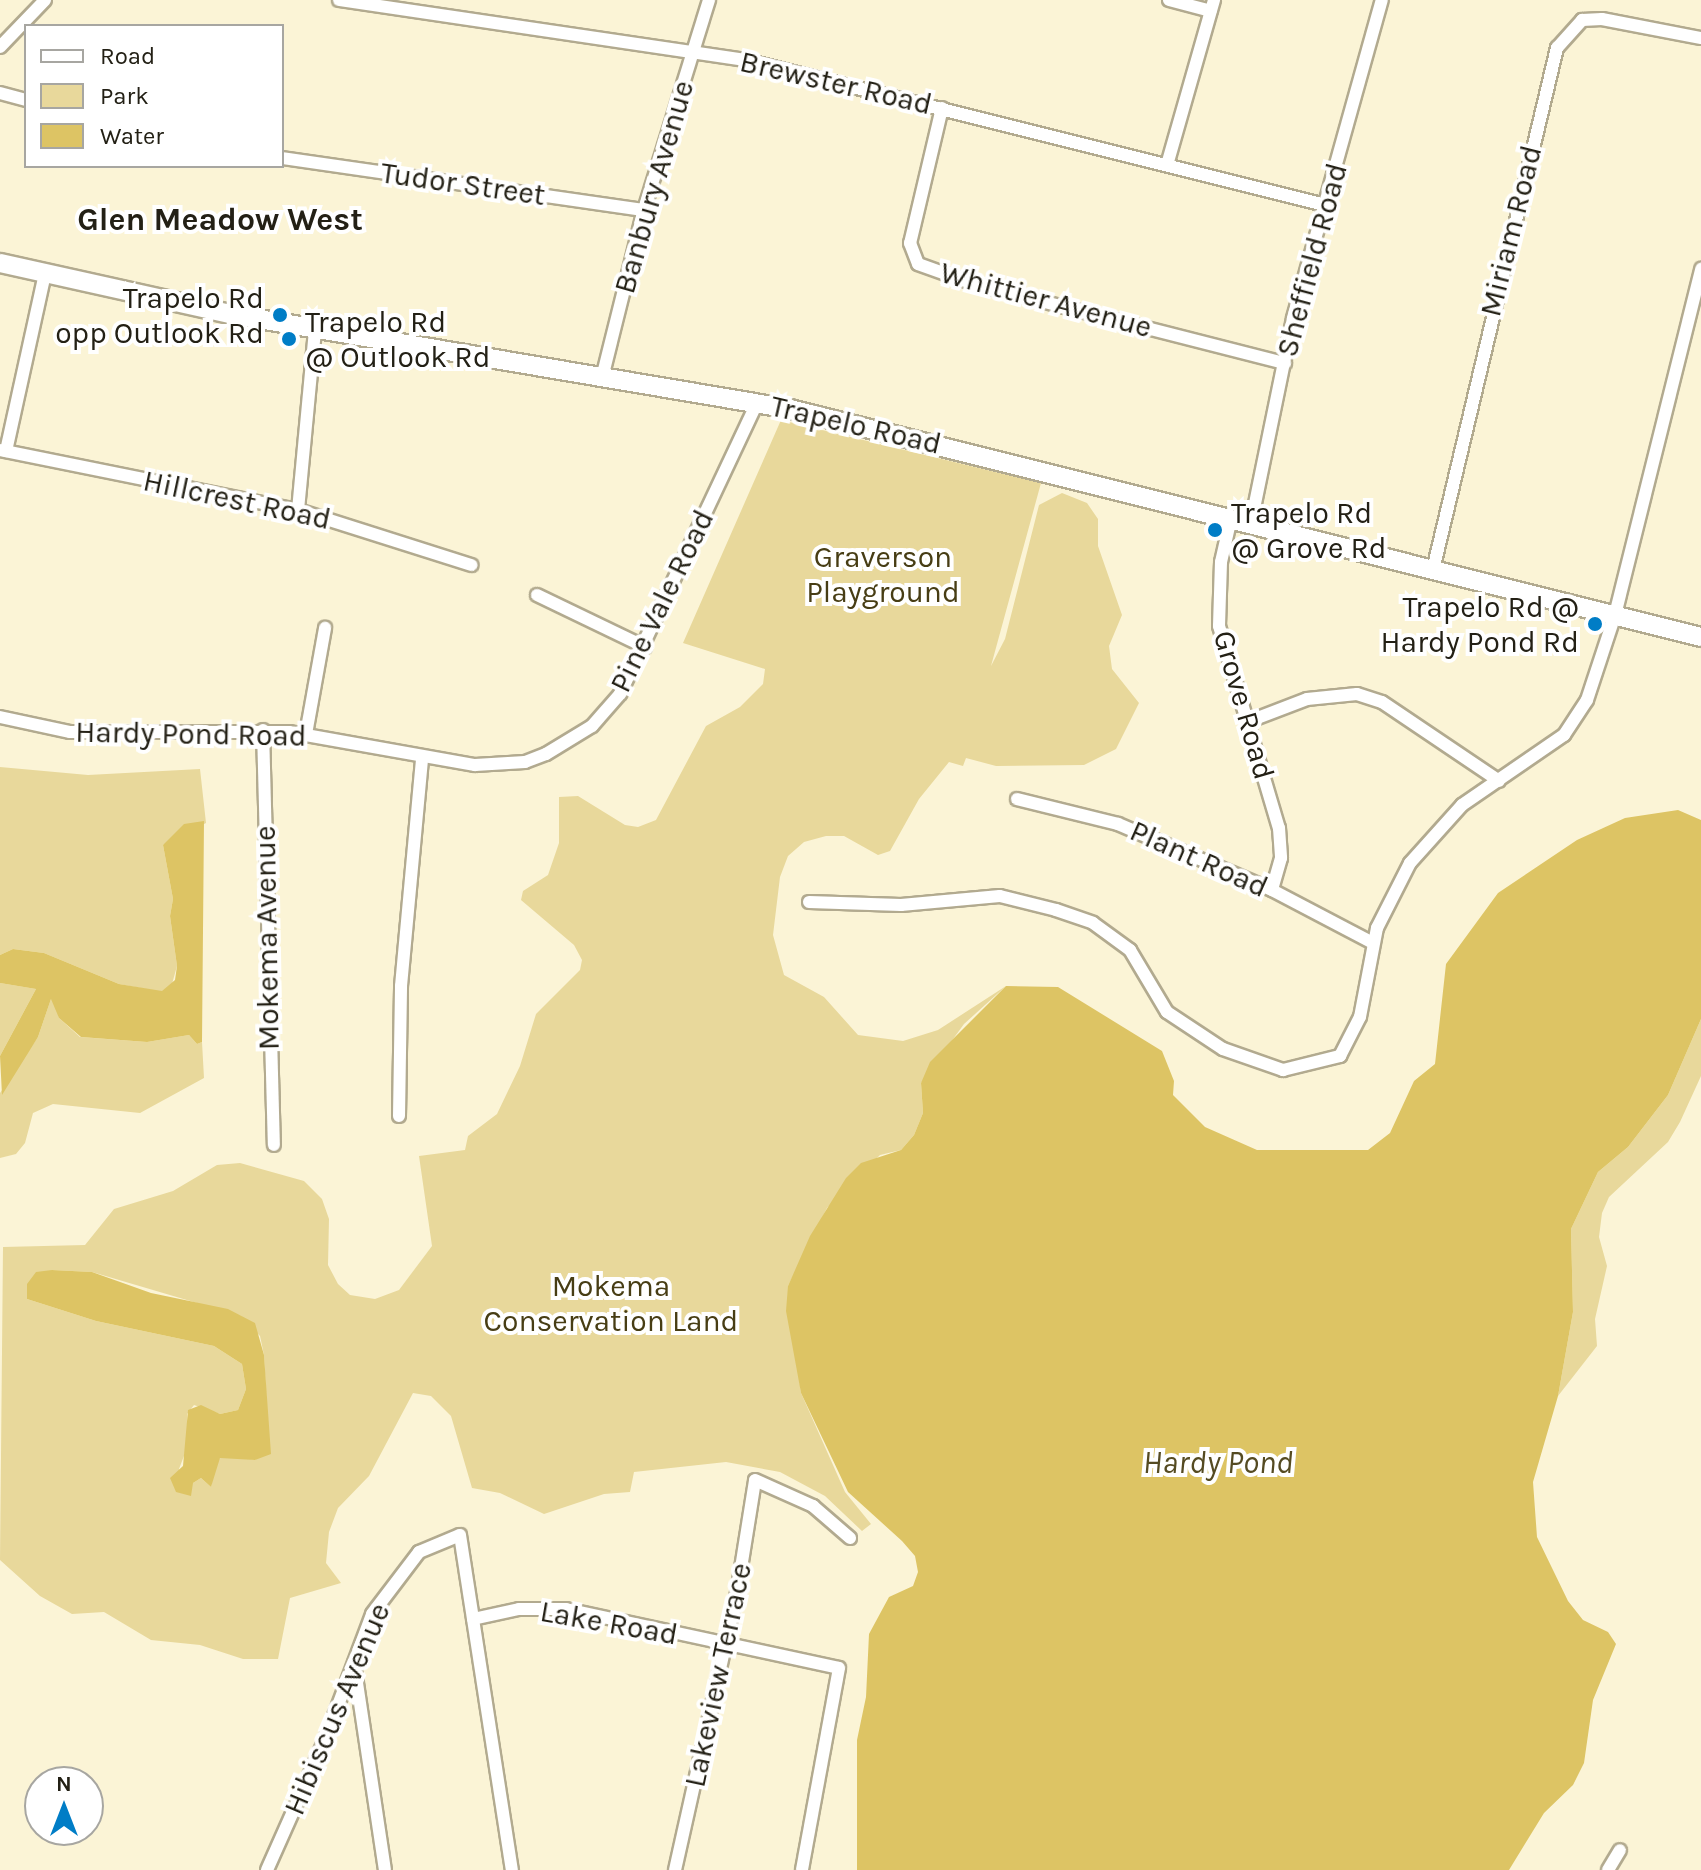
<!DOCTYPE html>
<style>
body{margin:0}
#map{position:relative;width:1701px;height:1870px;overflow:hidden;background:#fbf4d6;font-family:Karla,sans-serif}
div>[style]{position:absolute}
.green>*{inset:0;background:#e8d89b}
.water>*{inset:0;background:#ddc464}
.roads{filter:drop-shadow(2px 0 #b2aa8f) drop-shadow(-2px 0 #b2aa8f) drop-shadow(0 2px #b2aa8f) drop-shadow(0 -2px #b2aa8f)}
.minor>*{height:12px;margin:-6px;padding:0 6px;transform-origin:6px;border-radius:6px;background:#fff}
.secondary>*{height:18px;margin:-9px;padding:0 9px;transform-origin:9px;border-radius:9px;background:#fff}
.dots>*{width:22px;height:22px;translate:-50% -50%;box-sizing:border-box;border:4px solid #fff;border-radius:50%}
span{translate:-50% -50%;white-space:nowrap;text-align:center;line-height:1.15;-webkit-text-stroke:8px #fff;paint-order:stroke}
.street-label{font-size:30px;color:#232015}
.poi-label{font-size:30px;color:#232015}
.right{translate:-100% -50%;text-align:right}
.left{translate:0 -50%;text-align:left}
.park-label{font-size:30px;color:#473d14}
.neighbourhood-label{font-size:32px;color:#232015;font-weight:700}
.water-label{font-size:32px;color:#554b22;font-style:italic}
.legend{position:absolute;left:24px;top:24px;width:260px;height:144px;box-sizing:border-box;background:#fff;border:2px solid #a7a6a1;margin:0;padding:10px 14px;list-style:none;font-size:24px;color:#232015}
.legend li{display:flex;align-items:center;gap:16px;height:40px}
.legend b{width:40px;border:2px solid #a7a6a1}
.north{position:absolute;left:24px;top:1766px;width:80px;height:80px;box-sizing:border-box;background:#fff;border:2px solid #a7a6a1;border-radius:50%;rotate:0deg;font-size:22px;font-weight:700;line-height:32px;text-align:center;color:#232015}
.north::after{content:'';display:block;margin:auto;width:28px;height:36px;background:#007dc6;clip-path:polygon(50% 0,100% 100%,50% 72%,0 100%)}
</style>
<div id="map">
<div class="green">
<i style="clip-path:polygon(evenodd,781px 420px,1041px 483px,991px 666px,1005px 639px,1039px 505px,1062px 493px,1087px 503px,1098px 519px,1098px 546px,1122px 615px,1109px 646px,1112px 669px,1139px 703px,1116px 749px,1084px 765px,996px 766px,966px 758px,963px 766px,949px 762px,919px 799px,890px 851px,878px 855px,844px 836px,826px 836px,804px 842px,788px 856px,780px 877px,773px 935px,784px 975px,824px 997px,858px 1035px,903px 1041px,938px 1030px,1006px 986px,964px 1024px,921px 1083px,923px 1113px,914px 1135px,901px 1150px,880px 1155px,827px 1208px,788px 1286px,801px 1393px,845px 1492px,871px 1524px,862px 1531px,825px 1496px,780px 1472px,726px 1462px,634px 1472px,630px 1492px,604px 1494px,544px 1514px,500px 1493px,472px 1488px,451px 1416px,431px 1396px,413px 1393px,369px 1476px,338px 1508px,329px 1532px,326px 1563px,341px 1583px,290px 1598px,278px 1659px,243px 1659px,200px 1645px,151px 1640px,104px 1612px,72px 1614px,40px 1596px,0 1560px,3px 1247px,85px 1245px,114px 1209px,173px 1191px,217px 1165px,240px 1163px,304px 1181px,322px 1199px,329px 1219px,328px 1265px,338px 1284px,350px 1295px,375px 1299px,399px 1290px,432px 1246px,419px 1156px,465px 1150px,468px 1136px,497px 1114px,520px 1066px,536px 1014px,580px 970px,582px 960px,574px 945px,521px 900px,523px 891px,548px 875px,559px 843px,559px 797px,578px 796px,625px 825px,638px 827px,656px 820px,706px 726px,740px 707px,763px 684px,765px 669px,683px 643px,781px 420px,52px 1270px,92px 1272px,241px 1316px,260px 1336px,264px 1355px,269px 1446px,255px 1460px,227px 1455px,216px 1460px,211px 1487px,201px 1478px,193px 1483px,179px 1469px,187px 1448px,187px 1414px,194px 1405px,220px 1414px,238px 1410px,246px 1389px,242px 1364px,214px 1346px,96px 1321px,27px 1299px,52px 1270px)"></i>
<i style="clip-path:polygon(0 767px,88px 775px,200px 769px,206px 823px,163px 845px,173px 899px,170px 916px,177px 966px,172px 984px,162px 992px,119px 984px,44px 953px,13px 949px,0 955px)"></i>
<i style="clip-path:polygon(0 983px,36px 989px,0 1056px)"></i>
<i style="clip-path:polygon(51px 999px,56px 1001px,59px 1018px,80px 1037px,147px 1042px,189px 1035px,197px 1044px,202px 1042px,204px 1078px,140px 1113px,53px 1104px,33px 1113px,25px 1143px,16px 1154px,0 1158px,0 1093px,38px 1037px)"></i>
<i style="clip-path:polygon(1701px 1019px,1701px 1076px,1680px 1122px,1668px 1142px,1609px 1197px,1602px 1213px,1599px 1237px,1607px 1266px,1595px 1319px,1597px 1346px,1558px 1396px,1573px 1312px,1571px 1229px,1598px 1172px,1628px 1147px,1668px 1095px)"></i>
</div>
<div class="water">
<i style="clip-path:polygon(1678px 810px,1701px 820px,1701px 1019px,1668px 1095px,1628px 1147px,1598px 1172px,1571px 1229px,1573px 1312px,1558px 1396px,1533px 1482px,1537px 1537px,1568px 1601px,1583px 1620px,1608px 1632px,1616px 1644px,1593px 1700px,1584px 1763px,1573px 1785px,1544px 1813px,1509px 1870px,857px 1870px,857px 1740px,866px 1697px,869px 1634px,889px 1597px,913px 1586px,918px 1572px,915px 1556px,902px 1541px,848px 1492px,801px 1393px,786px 1311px,788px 1286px,810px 1236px,846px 1178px,861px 1163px,901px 1150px,914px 1135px,923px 1113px,921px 1083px,930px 1062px,1006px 986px,1058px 987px,1162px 1051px,1174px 1081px,1173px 1095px,1205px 1127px,1257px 1150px,1368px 1150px,1390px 1133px,1414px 1081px,1435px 1064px,1446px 964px,1498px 893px,1577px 840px,1625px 818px)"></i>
<i style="clip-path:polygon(204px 821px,202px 1042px,197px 1044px,189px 1035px,147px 1042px,81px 1037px,59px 1018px,51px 999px,38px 1037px,2px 1095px,0 1056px,36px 989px,0 983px,0 955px,13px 949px,44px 953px,119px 984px,162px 991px,175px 980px,177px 966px,170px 916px,173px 899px,163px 845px,184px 824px)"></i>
<i style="clip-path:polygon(52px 1270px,92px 1272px,151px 1293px,228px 1309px,255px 1323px,264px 1355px,271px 1454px,255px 1460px,220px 1458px,211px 1487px,201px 1478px,193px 1483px,191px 1496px,176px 1492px,170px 1478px,183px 1466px,188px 1410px,201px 1405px,220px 1414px,238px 1410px,246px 1389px,242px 1364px,214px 1346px,96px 1321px,27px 1299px,27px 1284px,36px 1272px)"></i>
</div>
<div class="roads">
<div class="minor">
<i style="left:339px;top:0;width:410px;rotate:8.4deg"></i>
<i style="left:745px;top:60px;width:598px;rotate:14.04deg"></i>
<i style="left:1169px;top:0;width:43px;rotate:14.7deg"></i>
<i style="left:0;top:47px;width:65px;rotate:-46.2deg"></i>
<i style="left:0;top:93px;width:27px;rotate:15deg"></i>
<i style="left:942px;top:108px;width:139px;rotate:103.3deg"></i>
<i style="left:910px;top:243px;width:22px;rotate:69deg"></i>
<i style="left:918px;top:264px;width:59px;rotate:19.7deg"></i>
<i style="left:974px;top:284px;width:321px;rotate:14.3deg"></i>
<i style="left:282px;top:158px;width:366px;rotate:8.2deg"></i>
<i style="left:1167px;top:165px;width:172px;rotate:-74.1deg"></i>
<i style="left:603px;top:374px;width:169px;rotate:-76deg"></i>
<i style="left:644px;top:210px;width:220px;rotate:-72.8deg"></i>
<i style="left:0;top:450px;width:304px;rotate:11.4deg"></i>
<i style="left:298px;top:510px;width:182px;rotate:17.6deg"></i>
<i style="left:6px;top:451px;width:181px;rotate:-77.6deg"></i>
<i style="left:298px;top:510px;width:182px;rotate:-84.6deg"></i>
<i style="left:1231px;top:518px;width:45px;rotate:102.8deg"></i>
<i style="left:1221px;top:562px;width:64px;rotate:91.8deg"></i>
<i style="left:1219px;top:626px;width:211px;rotate:73.5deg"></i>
<i style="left:1279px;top:828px;width:30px;rotate:86deg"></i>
<i style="left:1281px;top:858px;width:33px;rotate:106deg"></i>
<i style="left:1251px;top:523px;width:209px;rotate:-78.4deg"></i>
<i style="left:1293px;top:318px;width:330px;rotate:-74.4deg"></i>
<i style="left:1433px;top:570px;width:537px;rotate:-76.64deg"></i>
<i style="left:1557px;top:48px;width:38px;rotate:-48deg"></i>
<i style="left:1582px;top:20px;width:20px;rotate:-3deg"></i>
<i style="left:1602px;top:19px;width:101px;rotate:10.9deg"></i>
<i style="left:537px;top:595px;width:120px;rotate:25.7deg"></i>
<i style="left:0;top:717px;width:72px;rotate:12.1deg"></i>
<i style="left:70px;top:732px;width:219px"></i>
<i style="left:289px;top:732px;width:189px;rotate:10.1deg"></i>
<i style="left:475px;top:765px;width:50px;rotate:-3.4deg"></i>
<i style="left:525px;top:762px;width:22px;rotate:-21deg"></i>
<i style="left:546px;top:754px;width:54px;rotate:-31.3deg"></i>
<i style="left:592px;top:726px;width:43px;rotate:-48.8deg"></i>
<i style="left:620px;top:694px;width:322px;rotate:-64.8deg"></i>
<i style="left:1247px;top:722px;width:64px;rotate:-21deg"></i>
<i style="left:1307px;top:699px;width:50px;rotate:-5.7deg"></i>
<i style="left:1357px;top:694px;width:26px;rotate:18deg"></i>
<i style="left:1382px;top:702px;width:141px;rotate:34deg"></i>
<i style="left:263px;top:730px;width:415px;rotate:88.5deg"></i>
<i style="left:306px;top:734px;width:108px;rotate:-79.8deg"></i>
<i style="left:1017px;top:799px;width:104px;rotate:13.9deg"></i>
<i style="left:1118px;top:824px;width:168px;rotate:23.2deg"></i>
<i style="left:1272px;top:890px;width:114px;rotate:27.7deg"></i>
<i style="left:809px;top:902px;width:92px;rotate:1.9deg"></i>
<i style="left:901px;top:905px;width:99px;rotate:-5.2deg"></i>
<i style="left:1000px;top:896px;width:58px;rotate:14deg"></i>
<i style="left:1056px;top:910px;width:39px;rotate:19deg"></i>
<i style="left:1093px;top:923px;width:46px;rotate:36.1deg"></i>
<i style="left:1130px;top:950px;width:72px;rotate:59.2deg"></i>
<i style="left:1167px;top:1012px;width:67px;rotate:33.5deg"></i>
<i style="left:1223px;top:1049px;width:64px;rotate:19.3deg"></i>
<i style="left:1283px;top:1070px;width:59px;rotate:-13.8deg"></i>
<i style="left:1340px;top:1056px;width:44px;rotate:-62.9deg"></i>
<i style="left:1360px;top:1017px;width:91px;rotate:-79.2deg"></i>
<i style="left:1377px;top:928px;width:73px;rotate:-63.1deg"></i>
<i style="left:1410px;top:863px;width:78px;rotate:-48.1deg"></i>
<i style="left:1462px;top:805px;width:124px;rotate:-34.5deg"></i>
<i style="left:1564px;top:735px;width:42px;rotate:-56.7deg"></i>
<i style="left:1587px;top:700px;width:89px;rotate:-71.8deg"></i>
<i style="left:1615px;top:615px;width:357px;rotate:-76deg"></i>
<i style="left:399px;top:1116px;width:130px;rotate:-89.1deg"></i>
<i style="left:401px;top:986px;width:229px;rotate:-84.7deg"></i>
<i style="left:473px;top:1619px;width:47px;rotate:-12.3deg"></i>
<i style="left:519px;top:1609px;width:47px"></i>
<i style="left:566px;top:1609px;width:279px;rotate:12.2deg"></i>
<i style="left:839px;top:1668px;width:205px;rotate:100.4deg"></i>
<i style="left:354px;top:1663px;width:209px;rotate:81.5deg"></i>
<i style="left:267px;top:1870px;width:142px;rotate:-66deg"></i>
<i style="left:325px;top:1740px;width:134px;rotate:-69.5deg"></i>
<i style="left:372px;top:1614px;width:78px;rotate:-52.8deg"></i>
<i style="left:419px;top:1552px;width:44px;rotate:-22.5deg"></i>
<i style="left:460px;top:1535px;width:339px;rotate:81.2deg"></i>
<i style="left:675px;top:1870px;width:284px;rotate:-77.4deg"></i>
<i style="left:737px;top:1593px;width:114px;rotate:-80.9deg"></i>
<i style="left:755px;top:1480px;width:64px;rotate:24.1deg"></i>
<i style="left:813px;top:1506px;width:49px;rotate:40.9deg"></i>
<i style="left:1608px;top:1870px;width:23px;rotate:-59deg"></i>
</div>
<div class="secondary">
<i style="left:0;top:263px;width:241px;rotate:12.5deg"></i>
<i style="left:235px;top:315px;width:563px;rotate:9.61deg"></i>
<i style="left:790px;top:409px;width:939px;rotate:14.05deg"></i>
</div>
</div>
<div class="dots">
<i style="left:280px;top:315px;background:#007dc6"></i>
<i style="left:289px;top:339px;background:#007dc6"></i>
<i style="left:1215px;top:530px;background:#007dc6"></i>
<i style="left:1595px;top:624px;background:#007dc6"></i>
</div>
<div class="street-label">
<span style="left:836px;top:83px;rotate:13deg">Brewster Road</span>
<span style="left:463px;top:184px;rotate:8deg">Tudor Street</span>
<span style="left:654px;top:187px;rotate:-74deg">Banbury Avenue</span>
<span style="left:1511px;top:231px;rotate:-76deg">Miriam Road</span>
<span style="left:1312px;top:260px;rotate:-75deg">Sheffield Road</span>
<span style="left:1046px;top:300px;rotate:15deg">Whittier Avenue</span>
<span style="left:856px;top:425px;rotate:13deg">Trapelo Road</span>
<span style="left:237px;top:500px;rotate:12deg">Hillcrest Road</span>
<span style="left:662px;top:601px;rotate:-64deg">Pine Vale Road</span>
<span style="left:1244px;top:705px;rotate:74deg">Grove Road</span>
<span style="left:191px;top:734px;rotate:1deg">Hardy Pond Road</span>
<span style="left:1199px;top:859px;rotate:24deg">Plant Road</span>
<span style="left:267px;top:938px;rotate:-91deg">Mokema Avenue</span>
<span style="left:609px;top:1623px;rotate:10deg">Lake Road</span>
<span style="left:718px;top:1675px;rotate:-78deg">Lakeview Terrace</span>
<span style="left:337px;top:1709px;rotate:-67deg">Hibiscus Avenue</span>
</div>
<div class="poi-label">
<span class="right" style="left:264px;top:315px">Trapelo Rd<br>opp Outlook Rd</span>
<span class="left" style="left:305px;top:339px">Trapelo Rd<br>@ Outlook Rd</span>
<span class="left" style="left:1231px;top:530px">Trapelo Rd<br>@ Grove Rd</span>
<span class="right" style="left:1579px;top:624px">Trapelo Rd @<br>Hardy Pond Rd</span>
</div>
<div class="park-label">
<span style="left:883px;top:574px">Graverson<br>Playground</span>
<span style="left:611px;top:1303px">Mokema<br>Conservation Land</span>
</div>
<div class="neighbourhood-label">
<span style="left:220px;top:220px">Glen Meadow West</span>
</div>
<div class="water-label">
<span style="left:1218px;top:1463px">Hardy Pond</span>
</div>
<ul class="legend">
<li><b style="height:10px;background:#fff"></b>Road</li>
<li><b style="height:22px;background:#e8d89b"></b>Park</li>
<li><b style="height:22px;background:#ddc464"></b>Water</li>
</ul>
<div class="north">N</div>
</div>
